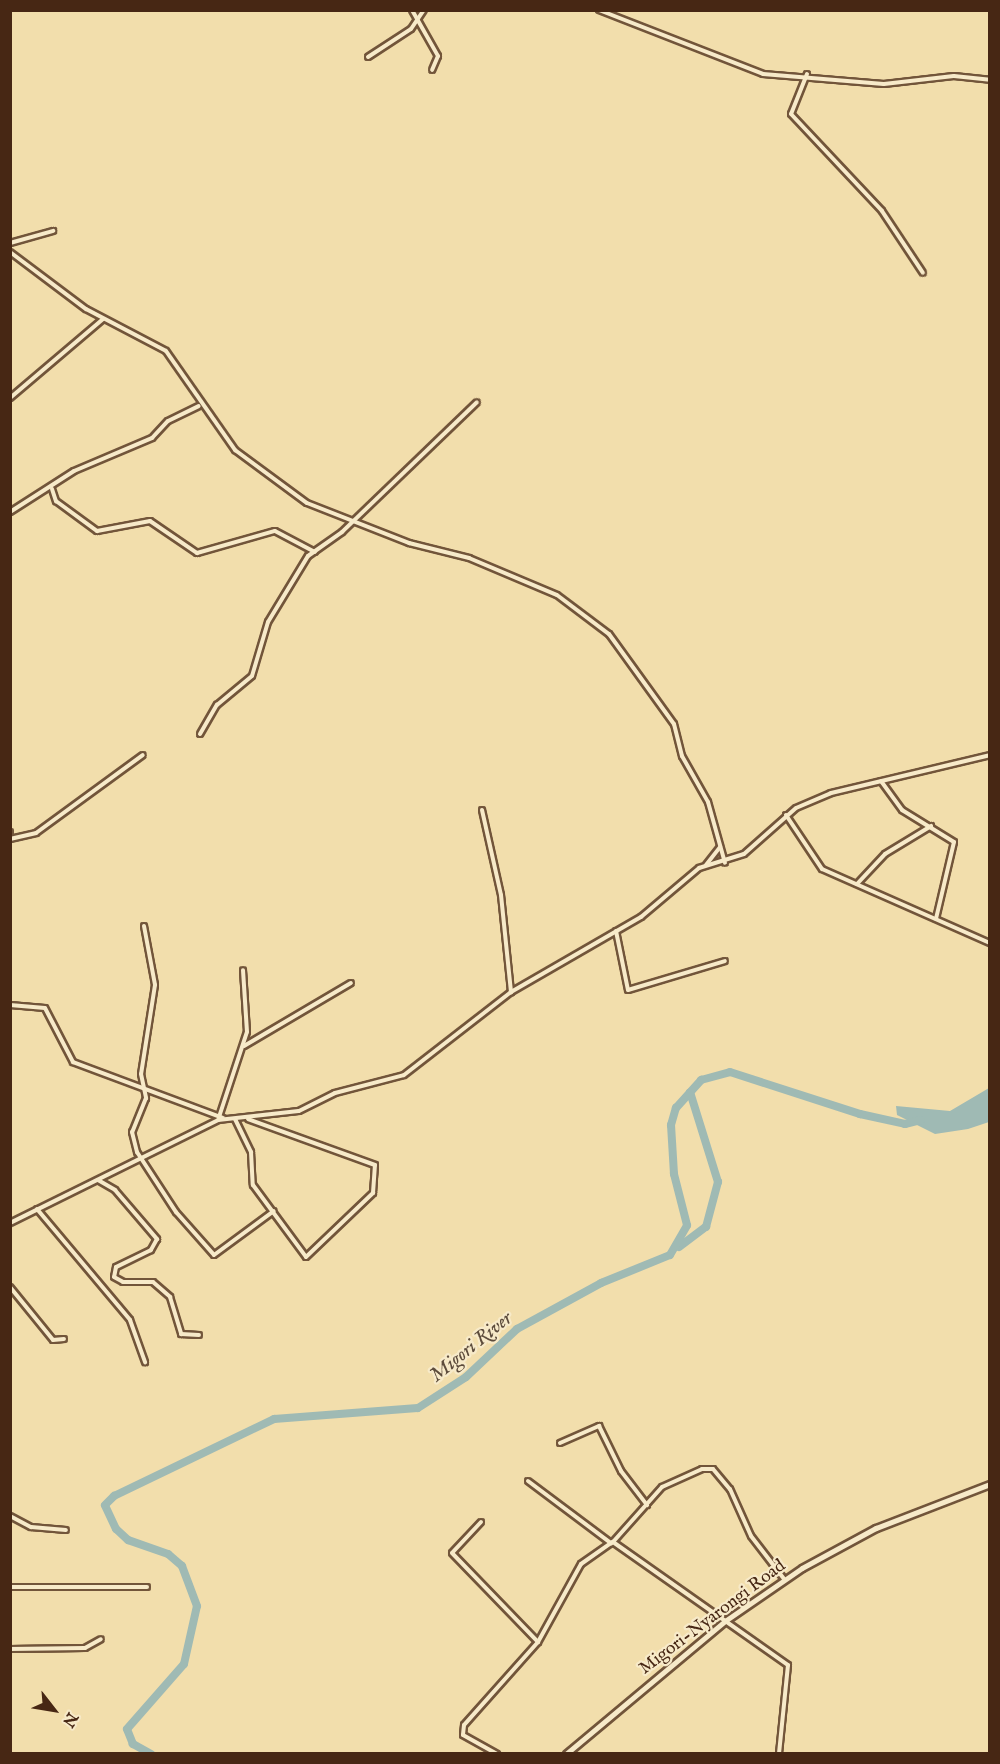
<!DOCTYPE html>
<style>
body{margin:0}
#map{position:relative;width:1000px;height:1764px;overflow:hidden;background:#f2deac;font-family:"IM FELL English",serif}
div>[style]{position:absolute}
.water>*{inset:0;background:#9fbab4}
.river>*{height:8px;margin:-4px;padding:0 4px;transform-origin:4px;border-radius:4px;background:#9fbab4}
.roads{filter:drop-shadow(2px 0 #72553a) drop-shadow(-2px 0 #72553a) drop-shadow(0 2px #72553a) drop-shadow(0 -2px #72553a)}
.minor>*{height:4px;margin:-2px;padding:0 2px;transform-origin:2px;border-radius:2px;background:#f7eac9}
.tertiary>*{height:4.5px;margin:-2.25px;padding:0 2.25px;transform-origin:2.25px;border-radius:2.25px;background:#f7eac9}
span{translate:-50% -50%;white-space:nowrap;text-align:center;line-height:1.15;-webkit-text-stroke:4.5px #f7eac9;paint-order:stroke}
.street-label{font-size:18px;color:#472714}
.water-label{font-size:20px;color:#5d4c3c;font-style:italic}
.frame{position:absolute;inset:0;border:12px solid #472714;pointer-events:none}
.north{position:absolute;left:24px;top:1680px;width:60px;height:60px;-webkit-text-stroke:4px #f7eac9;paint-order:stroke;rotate:121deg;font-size:16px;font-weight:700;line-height:24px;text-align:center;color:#472714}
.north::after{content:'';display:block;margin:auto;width:21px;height:27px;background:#472714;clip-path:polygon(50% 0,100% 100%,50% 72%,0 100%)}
</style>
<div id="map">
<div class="water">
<i style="clip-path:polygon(989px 1088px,989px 1122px,968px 1129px,935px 1134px,897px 1115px,896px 1106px,950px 1111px)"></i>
</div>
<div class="river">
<i style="left:679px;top:1247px;width:34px;rotate:-37deg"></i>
<i style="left:706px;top:1227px;width:47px;rotate:-75.1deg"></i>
<i style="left:718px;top:1182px;width:94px;rotate:-107.3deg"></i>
<i style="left:151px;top:1754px;width:21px;rotate:-151deg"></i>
<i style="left:133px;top:1744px;width:16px;rotate:-112deg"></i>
<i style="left:127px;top:1729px;width:86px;rotate:-48.8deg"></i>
<i style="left:184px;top:1664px;width:59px;rotate:-77.4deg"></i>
<i style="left:197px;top:1606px;width:43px;rotate:-110.6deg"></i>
<i style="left:182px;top:1566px;width:18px;rotate:-139deg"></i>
<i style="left:168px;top:1554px;width:42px;rotate:-160.7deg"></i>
<i style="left:128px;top:1540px;width:16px;rotate:-137deg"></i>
<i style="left:116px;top:1529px;width:26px;rotate:-115deg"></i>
<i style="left:105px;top:1505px;width:13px;rotate:-45deg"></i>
<i style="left:114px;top:1496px;width:178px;rotate:-25.7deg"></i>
<i style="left:274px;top:1419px;width:144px;rotate:-4.4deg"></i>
<i style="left:418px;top:1408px;width:57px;rotate:-32.9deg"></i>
<i style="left:466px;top:1377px;width:70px;rotate:-43.3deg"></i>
<i style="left:517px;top:1329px;width:96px;rotate:-28.7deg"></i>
<i style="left:601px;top:1283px;width:74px;rotate:-22.1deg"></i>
<i style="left:670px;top:1255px;width:34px;rotate:-60deg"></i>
<i style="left:687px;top:1225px;width:53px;rotate:-104.3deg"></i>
<i style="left:674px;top:1174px;width:49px;rotate:-93.5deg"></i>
<i style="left:671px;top:1125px;width:18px;rotate:-74deg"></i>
<i style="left:676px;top:1108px;width:38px;rotate:-48deg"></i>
<i style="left:701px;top:1080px;width:30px;rotate:-15deg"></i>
<i style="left:730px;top:1072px;width:137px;rotate:17.9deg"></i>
<i style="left:860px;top:1114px;width:46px;rotate:12.5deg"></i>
<i style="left:905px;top:1124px;width:16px;rotate:-14deg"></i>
</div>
<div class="roads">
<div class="minor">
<i style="left:412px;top:10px;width:53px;rotate:60.5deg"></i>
<i style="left:438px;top:56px;width:15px;rotate:113deg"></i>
<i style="left:599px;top:10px;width:176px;rotate:21.3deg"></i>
<i style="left:763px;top:74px;width:121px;rotate:4.7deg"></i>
<i style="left:884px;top:84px;width:70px;rotate:-6.5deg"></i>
<i style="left:954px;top:76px;width:36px;rotate:6deg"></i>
<i style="left:368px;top:57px;width:51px;rotate:-33.1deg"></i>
<i style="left:411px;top:29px;width:23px;rotate:-56deg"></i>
<i style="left:807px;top:74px;width:43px;rotate:111.8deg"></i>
<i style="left:791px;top:114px;width:133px;rotate:46.8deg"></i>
<i style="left:882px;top:211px;width:74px;rotate:56.5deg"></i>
<i style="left:10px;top:243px;width:45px;rotate:-15.6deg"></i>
<i style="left:10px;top:252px;width:95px;rotate:36.9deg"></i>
<i style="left:86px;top:309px;width:90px;rotate:27.7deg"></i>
<i style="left:166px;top:351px;width:121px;rotate:55.1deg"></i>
<i style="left:235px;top:450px;width:89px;rotate:36.4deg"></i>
<i style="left:307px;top:503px;width:110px;rotate:21.4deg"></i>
<i style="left:409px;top:543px;width:62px;rotate:14deg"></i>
<i style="left:469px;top:558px;width:95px;rotate:22.8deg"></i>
<i style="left:557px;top:595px;width:65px;rotate:36.9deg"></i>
<i style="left:609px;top:634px;width:111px;rotate:54.2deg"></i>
<i style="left:674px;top:724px;width:33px;rotate:76deg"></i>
<i style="left:682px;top:756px;width:53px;rotate:60.5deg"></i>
<i style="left:708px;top:802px;width:63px;rotate:74.4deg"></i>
<i style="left:10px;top:398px;width:122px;rotate:-40.3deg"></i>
<i style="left:52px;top:489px;width:13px;rotate:72deg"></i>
<i style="left:56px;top:501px;width:51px;rotate:36.2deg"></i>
<i style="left:97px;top:531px;width:54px;rotate:-10.7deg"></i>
<i style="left:150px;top:521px;width:57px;rotate:34.2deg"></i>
<i style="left:197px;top:553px;width:81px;rotate:-15.8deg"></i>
<i style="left:275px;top:531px;width:45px;rotate:27.7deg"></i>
<i style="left:10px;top:512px;width:76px;rotate:-32.6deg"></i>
<i style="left:74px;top:471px;width:85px;rotate:-22.9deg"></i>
<i style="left:152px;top:438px;width:23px;rotate:-47deg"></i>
<i style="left:168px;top:421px;width:34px;rotate:-26deg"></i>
<i style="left:200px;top:734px;width:34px;rotate:-60deg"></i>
<i style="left:217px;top:705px;width:45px;rotate:-39.6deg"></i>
<i style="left:252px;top:676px;width:56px;rotate:-73.5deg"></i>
<i style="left:268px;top:622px;width:77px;rotate:-58.8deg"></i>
<i style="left:308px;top:556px;width:42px;rotate:-35.2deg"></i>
<i style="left:342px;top:532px;width:187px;rotate:-43.9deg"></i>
<i style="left:881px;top:781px;width:36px;rotate:54deg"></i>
<i style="left:902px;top:810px;width:61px;rotate:31.6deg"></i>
<i style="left:954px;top:842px;width:79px;rotate:103.2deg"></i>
<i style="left:482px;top:810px;width:87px;rotate:77.4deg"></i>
<i style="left:501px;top:895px;width:98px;rotate:84.1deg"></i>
<i style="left:786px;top:815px;width:65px;rotate:56.3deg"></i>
<i style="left:822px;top:869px;width:184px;rotate:23.8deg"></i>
<i style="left:10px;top:832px;width:6px;rotate:90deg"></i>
<i style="left:10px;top:839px;width:27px;rotate:-13deg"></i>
<i style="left:36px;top:833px;width:132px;rotate:-36.1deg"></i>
<i style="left:706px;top:865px;width:23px;rotate:-52deg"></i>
<i style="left:857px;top:884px;width:41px;rotate:-47deg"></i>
<i style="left:885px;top:854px;width:54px;rotate:-31.3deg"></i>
<i style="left:144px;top:926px;width:60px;rotate:79.4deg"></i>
<i style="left:155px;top:985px;width:90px;rotate:98.9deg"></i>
<i style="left:141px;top:1074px;width:25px;rotate:78deg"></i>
<i style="left:146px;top:1098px;width:37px;rotate:112deg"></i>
<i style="left:132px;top:1132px;width:21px;rotate:76deg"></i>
<i style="left:137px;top:1152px;width:72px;rotate:57deg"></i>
<i style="left:176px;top:1212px;width:57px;rotate:48.5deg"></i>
<i style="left:214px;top:1255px;width:74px;rotate:-36.3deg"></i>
<i style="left:616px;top:931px;width:60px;rotate:78.5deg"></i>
<i style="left:628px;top:990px;width:101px;rotate:-16.6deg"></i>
<i style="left:10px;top:1005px;width:35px;rotate:5deg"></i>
<i style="left:45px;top:1008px;width:61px;rotate:62.6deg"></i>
<i style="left:73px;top:1062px;width:160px;rotate:20.5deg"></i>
<i style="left:244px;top:1046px;width:124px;rotate:-30.5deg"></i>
<i style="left:219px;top:1117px;width:89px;rotate:-71.8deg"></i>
<i style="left:247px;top:1032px;width:62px;rotate:-93.7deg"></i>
<i style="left:235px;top:1119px;width:37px;rotate:64deg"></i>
<i style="left:251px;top:1152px;width:33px;rotate:87deg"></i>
<i style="left:253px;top:1185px;width:89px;rotate:53.6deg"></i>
<i style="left:306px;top:1257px;width:93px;rotate:-43.7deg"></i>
<i style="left:373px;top:1193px;width:28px;rotate:-86deg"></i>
<i style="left:375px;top:1165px;width:135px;rotate:-160.1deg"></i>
<i style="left:98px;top:1180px;width:20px;rotate:30deg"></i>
<i style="left:115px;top:1190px;width:65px;rotate:49.4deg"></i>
<i style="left:157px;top:1239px;width:13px;rotate:119deg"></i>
<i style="left:151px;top:1250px;width:39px;rotate:154deg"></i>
<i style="left:116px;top:1267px;width:10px;rotate:101deg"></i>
<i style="left:114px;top:1277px;width:10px;rotate:29deg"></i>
<i style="left:123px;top:1282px;width:30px"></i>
<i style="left:153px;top:1282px;width:23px;rotate:41deg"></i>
<i style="left:170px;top:1297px;width:39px;rotate:73deg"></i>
<i style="left:181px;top:1334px;width:18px;rotate:3deg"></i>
<i style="left:37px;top:1209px;width:145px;rotate:50deg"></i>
<i style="left:130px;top:1320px;width:45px;rotate:70.3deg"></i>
<i style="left:10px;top:1223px;width:232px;rotate:-26.3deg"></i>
<i style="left:218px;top:1120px;width:81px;rotate:-6.3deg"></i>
<i style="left:299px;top:1111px;width:40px;rotate:-26.6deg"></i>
<i style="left:335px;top:1093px;width:71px;rotate:-14.6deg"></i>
<i style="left:404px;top:1075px;width:135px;rotate:-37.8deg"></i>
<i style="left:511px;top:992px;width:150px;rotate:-30deg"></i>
<i style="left:641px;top:917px;width:76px;rotate:-40.2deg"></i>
<i style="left:699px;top:868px;width:47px;rotate:-17.3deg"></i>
<i style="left:744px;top:854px;width:69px;rotate:-41.5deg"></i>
<i style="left:796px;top:808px;width:38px;rotate:-23deg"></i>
<i style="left:831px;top:793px;width:163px;rotate:-13.4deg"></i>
<i style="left:10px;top:1287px;width:68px;rotate:50.9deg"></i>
<i style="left:53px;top:1340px;width:11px;rotate:-5deg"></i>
<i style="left:560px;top:1443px;width:43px;rotate:-23.6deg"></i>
<i style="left:599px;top:1426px;width:50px;rotate:63.9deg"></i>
<i style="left:621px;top:1471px;width:43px;rotate:52.6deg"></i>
<i style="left:528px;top:1481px;width:104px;rotate:36.8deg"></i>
<i style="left:10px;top:1516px;width:24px;rotate:28deg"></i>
<i style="left:31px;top:1527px;width:35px;rotate:5deg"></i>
<i style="left:481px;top:1522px;width:42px;rotate:133.1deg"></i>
<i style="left:452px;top:1553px;width:124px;rotate:46deg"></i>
<i style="left:538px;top:1642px;width:111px;rotate:131.7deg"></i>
<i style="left:464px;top:1725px;width:10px;rotate:96deg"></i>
<i style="left:463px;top:1735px;width:39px;rotate:29deg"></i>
<i style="left:613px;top:1542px;width:214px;rotate:35.1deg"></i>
<i style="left:788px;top:1665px;width:89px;rotate:95.8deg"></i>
<i style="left:10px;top:1587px;width:137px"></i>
<i style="left:538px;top:1642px;width:89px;rotate:-61.1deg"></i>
<i style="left:581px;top:1564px;width:39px;rotate:-35deg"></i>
<i style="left:613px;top:1542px;width:74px;rotate:-48.3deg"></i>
<i style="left:662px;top:1487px;width:44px;rotate:-24.2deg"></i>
<i style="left:702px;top:1469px;width:11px"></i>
<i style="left:713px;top:1469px;width:26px;rotate:50deg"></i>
<i style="left:730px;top:1489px;width:51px;rotate:65.9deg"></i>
<i style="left:751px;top:1536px;width:54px;rotate:52.5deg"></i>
<i style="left:10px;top:1649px;width:75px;rotate:-0.8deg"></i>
<i style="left:85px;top:1648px;width:18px;rotate:-29deg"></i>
</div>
<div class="tertiary">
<i style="left:566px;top:1754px;width:207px;rotate:-39.9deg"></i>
<i style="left:725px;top:1621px;width:93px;rotate:-34.5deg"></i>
<i style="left:802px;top:1568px;width:84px;rotate:-28.4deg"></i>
<i style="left:876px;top:1528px;width:122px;rotate:-21.1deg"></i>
</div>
</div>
<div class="street-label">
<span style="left:713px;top:1618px;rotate:-37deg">Migori-Nyarongi Road</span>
</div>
<div class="water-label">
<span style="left:471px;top:1347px;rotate:-39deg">Migori River</span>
</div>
<div class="frame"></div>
<div class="north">N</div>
</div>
